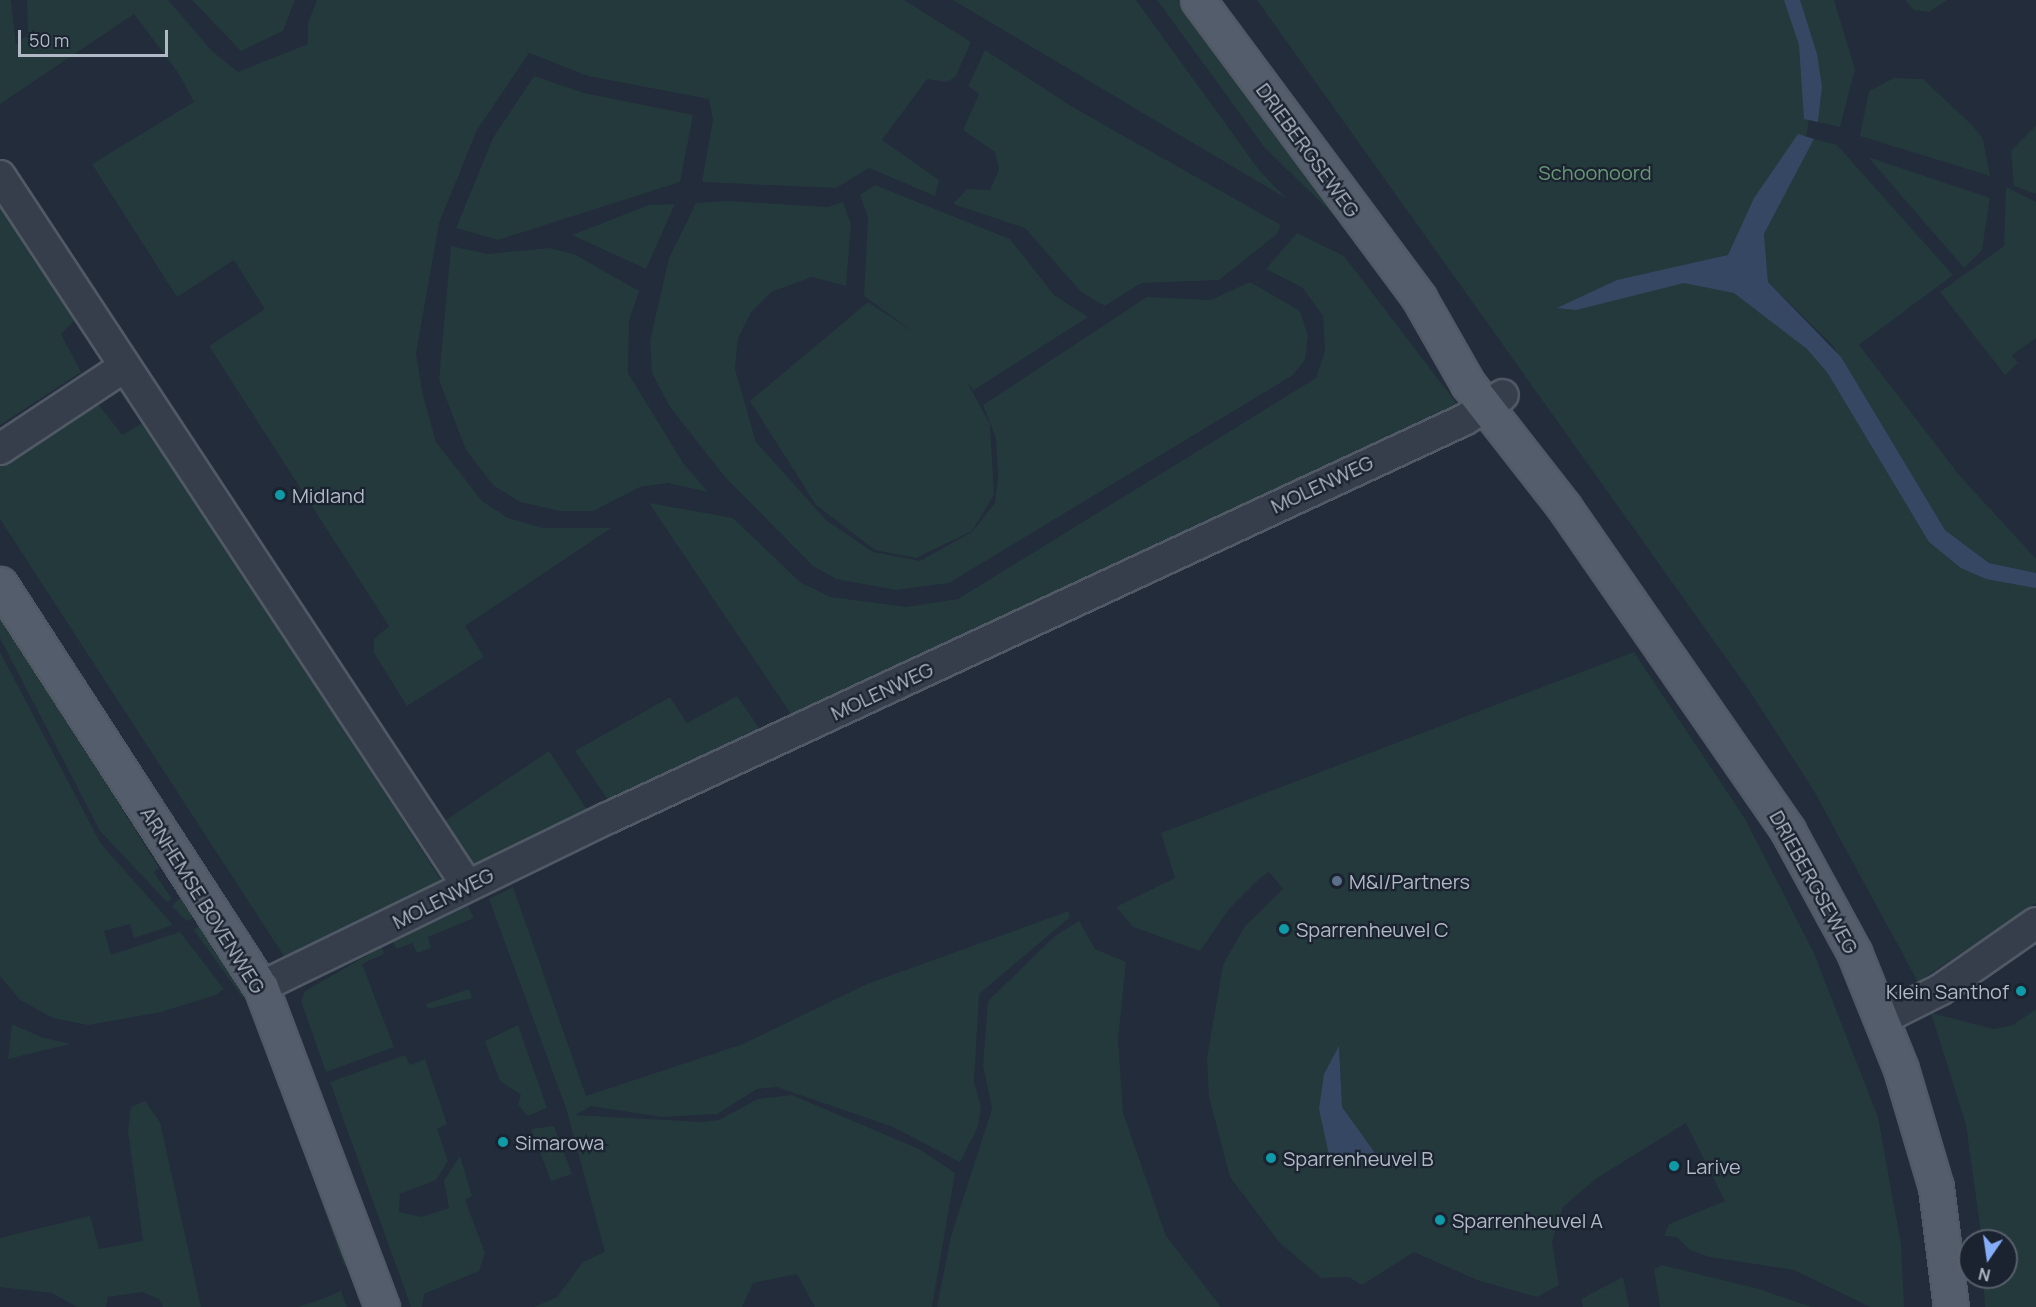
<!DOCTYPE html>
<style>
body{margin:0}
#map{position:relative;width:2036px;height:1307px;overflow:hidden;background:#222c3b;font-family:Manrope,sans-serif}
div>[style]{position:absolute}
.green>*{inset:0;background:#24393c}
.water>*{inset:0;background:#364763}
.roads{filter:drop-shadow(2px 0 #515966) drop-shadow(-2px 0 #515966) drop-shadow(0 2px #515966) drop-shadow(0 -2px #515966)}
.minor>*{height:30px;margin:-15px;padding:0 15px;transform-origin:15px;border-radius:15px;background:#363e4c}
.major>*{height:33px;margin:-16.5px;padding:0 16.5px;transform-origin:16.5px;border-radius:16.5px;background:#545d6c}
.dots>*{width:16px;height:16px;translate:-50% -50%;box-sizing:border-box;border:3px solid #1b2330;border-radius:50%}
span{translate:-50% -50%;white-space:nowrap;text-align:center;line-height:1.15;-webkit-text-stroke:4.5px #1b2330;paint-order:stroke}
.street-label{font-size:20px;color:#b1b9c7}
.park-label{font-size:20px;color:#689875}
.poi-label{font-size:20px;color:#b1b9c7}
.left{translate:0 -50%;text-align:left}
.right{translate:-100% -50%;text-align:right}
.north{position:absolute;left:1958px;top:1229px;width:60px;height:60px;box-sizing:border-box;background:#1b2330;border:2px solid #575f6c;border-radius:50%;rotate:193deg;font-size:16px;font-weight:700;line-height:24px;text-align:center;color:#b1b9c7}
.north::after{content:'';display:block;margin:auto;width:21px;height:27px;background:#86aef8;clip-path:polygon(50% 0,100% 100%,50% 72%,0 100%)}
.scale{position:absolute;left:18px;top:30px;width:150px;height:27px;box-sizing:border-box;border:3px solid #b1b9c7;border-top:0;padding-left:8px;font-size:18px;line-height:21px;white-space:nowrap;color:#b1b9c7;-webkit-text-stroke:4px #1b2330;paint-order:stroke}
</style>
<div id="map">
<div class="green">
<i style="clip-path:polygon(0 0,11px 0,16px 45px,28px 34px,27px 0,168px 0,213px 52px,238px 72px,308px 44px,308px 23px,317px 0,904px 0,971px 42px,956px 76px,947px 82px,927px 79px,882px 140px,939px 180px,935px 196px,869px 168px,836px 188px,702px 182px,713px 119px,709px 99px,588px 76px,529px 53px,477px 130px,439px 223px,416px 354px,423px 395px,436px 442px,482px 501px,508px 518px,543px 528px,611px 528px,465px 626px,484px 657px,407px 706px,374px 653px,374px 639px,389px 626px,209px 346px,265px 309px,234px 260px,177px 297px,92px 164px,194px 102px,179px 74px,134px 14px,0 104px)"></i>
<i style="clip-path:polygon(192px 0,295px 0,283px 31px,241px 51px)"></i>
<i style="clip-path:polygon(953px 0,1136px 0,1259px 170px,1287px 199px)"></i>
<i style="clip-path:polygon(1157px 0,1177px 0,1334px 215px,1265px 148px)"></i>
<i style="clip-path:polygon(1257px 0,1796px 0,1815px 83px,1804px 149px,1752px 239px,1747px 290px,1827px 361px,1931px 529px,1992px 574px,2036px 577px,2036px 903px,1918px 982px,1814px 791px,1749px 690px)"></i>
<i style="clip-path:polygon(1800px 0,1834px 0,1855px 69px,1840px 127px,1818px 122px,1822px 87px)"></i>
<i style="clip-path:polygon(1905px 0,1947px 0,1929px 12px,1914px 10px)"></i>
<i style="clip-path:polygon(985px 50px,1071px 106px,1281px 225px,1277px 234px,1219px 280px,1141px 283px,1105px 306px,1081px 292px,1025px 228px,953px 204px,967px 189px,990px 190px,999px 169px,995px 152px,963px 130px,979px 94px,968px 86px)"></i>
<i style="clip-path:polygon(534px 76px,584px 93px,693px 115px,680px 182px,498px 240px,456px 228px,493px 138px)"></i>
<i style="clip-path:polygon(1894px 78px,1923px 79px,1972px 125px,1983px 139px,1990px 176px,1860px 136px,1869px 91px)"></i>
<i style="clip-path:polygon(2036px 126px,2036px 194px,2014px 186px,2011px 151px)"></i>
<i style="clip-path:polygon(1814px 139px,1837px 145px,1953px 275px,1859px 345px,1960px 476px,2036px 559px,2036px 573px,1989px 563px,1945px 530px,1834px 347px,1768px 282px,1764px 234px)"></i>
<i style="clip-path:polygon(1868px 157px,1990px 198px,1982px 250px,1964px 268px)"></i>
<i style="clip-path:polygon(875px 185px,1010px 239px,1054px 295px,1088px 317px,974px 390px,968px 384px,990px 424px,994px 495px,972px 531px,916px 558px,875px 550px,816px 505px,750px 401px,868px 302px,915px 333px,864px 296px,868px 217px,860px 195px)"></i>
<i style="clip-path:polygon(2006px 187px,2036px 202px,2036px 338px,2012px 355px,2018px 363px,2005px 375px,1940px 292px,2004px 246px)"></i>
<i style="clip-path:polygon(0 198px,77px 318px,61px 334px,81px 372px,0 425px)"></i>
<i style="clip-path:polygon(728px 201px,828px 207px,843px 202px,851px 224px,846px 286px,812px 277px,771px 292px,751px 312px,738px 338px,735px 369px,756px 442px,826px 520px,873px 552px,920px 561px,972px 532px,995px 503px,998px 478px,996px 438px,983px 405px,1147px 297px,1211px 300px,1250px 282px,1300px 311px,1308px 336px,1305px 360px,1293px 375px,949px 583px,896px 590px,836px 579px,813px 566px,725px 477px,670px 407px,652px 373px,650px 341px,669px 258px,696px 203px)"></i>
<i style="clip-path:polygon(675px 204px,646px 269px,572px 235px,649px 205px)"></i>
<i style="clip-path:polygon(1297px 233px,1344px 256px,1461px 409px,799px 726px,649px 503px,733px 518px,801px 583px,831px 597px,906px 607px,958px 599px,1316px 378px,1325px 351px,1323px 316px,1303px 288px,1266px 269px)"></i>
<i style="clip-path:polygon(451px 246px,488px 254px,549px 248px,574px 254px,639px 291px,629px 321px,628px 373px,683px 463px,708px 492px,668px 483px,640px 487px,593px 511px,560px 511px,520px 502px,493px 485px,466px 450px,439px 380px)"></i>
<i style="clip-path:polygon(96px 401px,122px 435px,144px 422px,447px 889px,291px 967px,0 519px,0 462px)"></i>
<i style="clip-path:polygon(0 612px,159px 868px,154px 872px,172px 899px,167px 902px,100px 831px,0 638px)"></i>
<i style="clip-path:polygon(0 652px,101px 844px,173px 925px,134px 938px,130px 924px,104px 931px,111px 955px,180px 932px,224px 989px,216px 995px,161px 1012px,88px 1025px,53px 1018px,20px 1000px,0 976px)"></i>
<i style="clip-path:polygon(evenodd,1634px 652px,1744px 817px,1813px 951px,1878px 1117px,1901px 1244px,1904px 1307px,1870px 1307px,1794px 1270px,1709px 1257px,1690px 1250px,1677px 1237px,1664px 1236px,1669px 1224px,1725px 1201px,1686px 1123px,1597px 1178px,1563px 1207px,1552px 1242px,1559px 1285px,1537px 1297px,1477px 1280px,1414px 1252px,1362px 1285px,1349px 1277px,1321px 1278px,1279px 1242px,1230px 1177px,1209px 1097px,1207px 1058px,1223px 965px,1245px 926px,1283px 889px,1269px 872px,1260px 878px,1229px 909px,1200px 951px,1133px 927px,1116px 907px,1175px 878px,1161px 833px,1634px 652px,1339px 1048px,1342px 1107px,1366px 1142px,1319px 1109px,1339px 1048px)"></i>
<i style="clip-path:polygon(737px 696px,768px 741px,616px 812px,575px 751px,670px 697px,687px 723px)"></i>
<i style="clip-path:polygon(549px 751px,595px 822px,475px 876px,440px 824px)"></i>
<i style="clip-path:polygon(211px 874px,259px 948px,254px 953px,206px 878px)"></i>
<i style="clip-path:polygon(513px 887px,586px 1096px,743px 1044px,867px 984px,1069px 911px,1069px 918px,979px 994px,974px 1082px,981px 1107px,978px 1127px,960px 1162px,893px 1127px,777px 1087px,757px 1089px,717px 1114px,662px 1117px,591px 1106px,575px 1115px,702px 1122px,719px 1120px,758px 1099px,792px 1095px,919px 1149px,955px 1173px,932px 1307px,815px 1307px,797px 1274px,753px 1283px,742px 1307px,534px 1307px,557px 1297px,583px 1262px,605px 1252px,566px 1108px,489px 899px)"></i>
<i style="clip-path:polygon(184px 894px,199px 915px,187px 921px,172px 906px)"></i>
<i style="clip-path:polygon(468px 906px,474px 918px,428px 937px,431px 948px,417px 953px,412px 943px,397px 949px,393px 942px)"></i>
<i style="clip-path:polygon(1079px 921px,1095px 949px,1126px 962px,1118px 1040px,1123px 1113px,1166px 1236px,1221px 1307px,937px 1307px,951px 1236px,992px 1109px,983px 1065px,988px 1001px,1055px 936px)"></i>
<i style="clip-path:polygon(204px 922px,247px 994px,242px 997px,194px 930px)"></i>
<i style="clip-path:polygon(382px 947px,384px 954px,362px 964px,394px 1047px,326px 1072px,301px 1001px,305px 991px)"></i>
<i style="clip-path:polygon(469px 989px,472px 998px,428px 1009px,426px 1004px)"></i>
<i style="clip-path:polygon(2036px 1009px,2036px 1307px,1985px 1307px,1983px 1277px,2006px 1277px,2006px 1241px,1982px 1241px,1966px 1125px,1931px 1013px,1994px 1029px,2013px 1025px)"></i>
<i style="clip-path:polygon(12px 1024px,41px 1037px,70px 1044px,8px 1059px)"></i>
<i style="clip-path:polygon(518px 1025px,547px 1108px,527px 1116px,518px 1104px,521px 1095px,500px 1081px,485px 1041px)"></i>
<i style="clip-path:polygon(405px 1055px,410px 1065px,425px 1059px,447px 1124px,437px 1129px,448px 1161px,436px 1180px,400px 1194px,399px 1212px,421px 1217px,449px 1208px,444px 1180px,460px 1156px,472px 1196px,465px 1200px,485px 1253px,479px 1271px,424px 1294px,422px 1307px,411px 1307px,330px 1082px)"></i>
<i style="clip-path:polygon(145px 1101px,160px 1122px,201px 1307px,163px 1307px,159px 1299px,142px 1292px,108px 1297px,106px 1307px,77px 1307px,52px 1293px,0 1287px,0 1238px,90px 1216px,99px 1249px,143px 1241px,128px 1131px,131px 1107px)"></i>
<i style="clip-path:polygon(298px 1116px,350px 1263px,344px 1266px,292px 1118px)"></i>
<i style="clip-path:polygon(554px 1126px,572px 1174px,551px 1181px,531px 1129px)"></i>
<i style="clip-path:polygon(1662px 1265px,1759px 1289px,1812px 1307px,1660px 1307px,1654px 1269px)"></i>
<i style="clip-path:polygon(1623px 1277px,1629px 1307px,1583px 1307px,1581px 1299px)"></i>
<i style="clip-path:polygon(341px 1291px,347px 1307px,298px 1307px,322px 1299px)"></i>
</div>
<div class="water">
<i style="clip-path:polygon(1784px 0,1800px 0,1817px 54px,1822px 87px,1818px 122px,1804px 119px,1799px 45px)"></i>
<i style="clip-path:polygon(1798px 134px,1814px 139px,1764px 234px,1768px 282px,1841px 357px,1945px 530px,1989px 563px,2036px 573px,2036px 588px,1986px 579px,1961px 568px,1929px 542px,1827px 372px,1807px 349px,1734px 293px,1684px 283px,1576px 310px,1557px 308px,1617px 280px,1728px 255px,1754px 198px)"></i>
<i style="clip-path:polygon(1339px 1046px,1342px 1107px,1375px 1153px,1329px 1155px,1319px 1109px,1324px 1074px)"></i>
</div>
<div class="roads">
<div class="minor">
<i style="left:0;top:176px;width:849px;rotate:56.63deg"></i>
<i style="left:0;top:449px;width:149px;rotate:-33.5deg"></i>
<i style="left:261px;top:987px;width:386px;rotate:-26deg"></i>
<i style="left:608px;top:818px;width:944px;rotate:-24.94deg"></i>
<i style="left:1464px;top:420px;width:46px;rotate:-32.7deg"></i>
<i style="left:1882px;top:1019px;width:65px;rotate:-26.6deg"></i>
<i style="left:1940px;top:990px;width:117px;rotate:-34.9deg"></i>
</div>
<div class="major">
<i style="left:1198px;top:0;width:371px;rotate:53.4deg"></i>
<i style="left:1419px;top:298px;width:99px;rotate:60.3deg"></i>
<i style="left:1468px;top:384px;width:156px;rotate:52deg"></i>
<i style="left:1564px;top:507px;width:394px;rotate:55.3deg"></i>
<i style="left:1788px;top:831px;width:138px;rotate:61.4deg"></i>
<i style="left:1854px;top:952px;width:126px;rotate:68.1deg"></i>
<i style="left:1901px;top:1069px;width:123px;rotate:73.5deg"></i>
<i style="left:1936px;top:1187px;width:121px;rotate:82.9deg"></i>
<i style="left:0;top:584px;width:480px;rotate:57.1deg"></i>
<i style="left:261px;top:987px;width:342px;rotate:69.3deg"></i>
</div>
</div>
<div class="dots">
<i style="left:280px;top:495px;background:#0f9aa8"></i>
<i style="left:1337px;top:881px;background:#5c6f8a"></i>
<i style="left:1284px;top:929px;background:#0f9aa8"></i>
<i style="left:2021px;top:991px;background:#0f9aa8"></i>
<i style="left:503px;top:1142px;background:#0f9aa8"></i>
<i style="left:1271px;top:1158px;background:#0f9aa8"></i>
<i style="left:1674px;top:1166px;background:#0f9aa8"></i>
<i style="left:1440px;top:1220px;background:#0f9aa8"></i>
</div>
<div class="street-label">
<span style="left:1308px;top:150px;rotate:54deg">DRIEBERGSEWEG</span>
<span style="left:1322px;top:484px;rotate:-25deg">MOLENWEG</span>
<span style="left:882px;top:691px;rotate:-25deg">MOLENWEG</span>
<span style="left:1814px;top:882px;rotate:61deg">DRIEBERGSEWEG</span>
<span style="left:443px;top:898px;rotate:-27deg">MOLENWEG</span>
<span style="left:203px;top:900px;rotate:58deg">ARNHEMSE BOVENWEG</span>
</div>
<div class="park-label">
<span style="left:1595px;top:172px">Schoonoord</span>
</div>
<div class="poi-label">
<span class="left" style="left:292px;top:495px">Midland</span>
<span class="left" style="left:1349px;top:881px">M&amp;I/Partners</span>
<span class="left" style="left:1296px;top:929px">Sparrenheuvel C</span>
<span class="right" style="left:2009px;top:991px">Klein Santhof</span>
<span class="left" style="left:515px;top:1142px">Simarowa</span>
<span class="left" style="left:1283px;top:1158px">Sparrenheuvel B</span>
<span class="left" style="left:1686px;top:1166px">Larive</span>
<span class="left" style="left:1452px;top:1220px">Sparrenheuvel A</span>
</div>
<div class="north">N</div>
<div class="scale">50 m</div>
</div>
